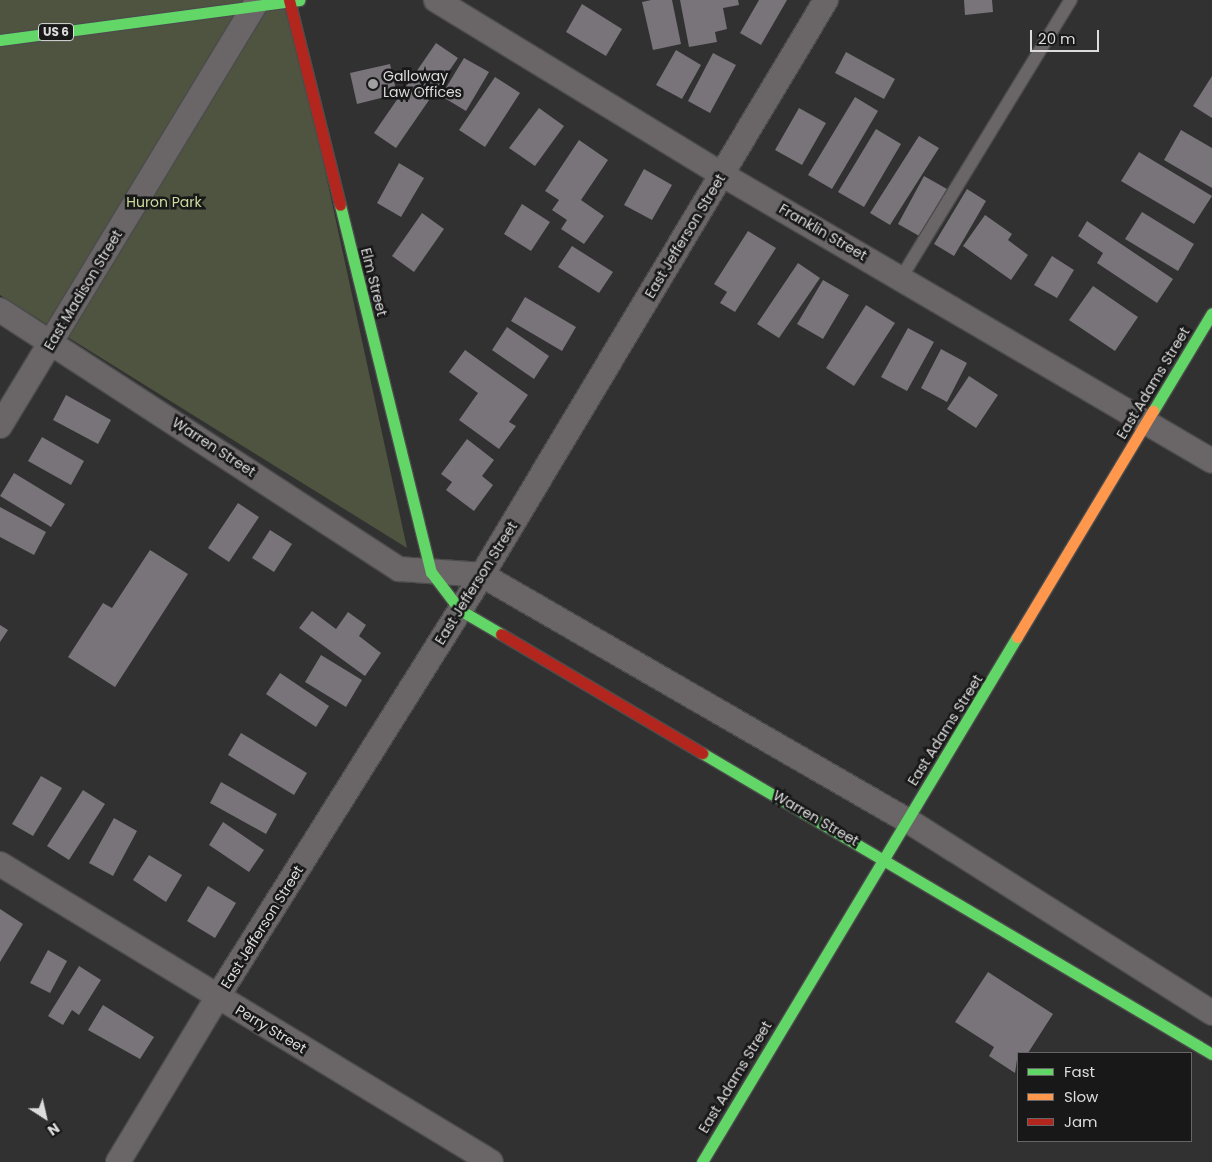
<!DOCTYPE html>
<style>
body{margin:0}
#map{position:relative;width:1212px;height:1162px;overflow:hidden;background:#313131;font-family:Poppins,sans-serif}
div>[style]{position:absolute}
.green>*{inset:0;background:#4e543f}
.building>*{inset:0;background:#78747a}
.roads{filter:drop-shadow(1px 0 #4c4c4d) drop-shadow(-1px 0 #4c4c4d) drop-shadow(0 1px #4c4c4d) drop-shadow(0 -1px #4c4c4d)}
.lane>*{height:12px;margin:-6px;padding:0 6px;transform-origin:6px;border-radius:6px;background:#6a6667}
.street>*{height:24px;margin:-12px;padding:0 12px;transform-origin:12px;border-radius:12px;background:#6a6667}
.fast>*{height:11px;margin:-5.5px;padding:0 5.5px;transform-origin:5.5px;border-radius:5.5px;background:#63d668}
.slow>*{height:11px;margin:-5.5px;padding:0 5.5px;transform-origin:5.5px;border-radius:5.5px;background:#ff974d}
.jam>*{height:11px;margin:-5.5px;padding:0 5.5px;transform-origin:5.5px;border-radius:5.5px;background:#b3261e}
.dots>*{width:14px;height:14px;translate:-50% -50%;box-sizing:border-box;border:2px solid #181819;border-radius:50%}
span{translate:-50% -50%;white-space:nowrap;text-align:center;line-height:1.15;-webkit-text-stroke:5px #181819;paint-order:stroke}
.shield-label span{padding:1px 4px;background:#181819;border:1px solid;border-radius:4px;-webkit-text-stroke-width:0}
.shield-label{font-size:12px;color:#dcdcdd;font-weight:700}
.poi-label{font-size:14px;color:#dcdcdd}
.left{translate:0 -50%;text-align:left}
.park-label{font-size:14px;color:#c9db9d}
.street-label{font-size:14px;color:#dcdcdd}
.legend{position:absolute;left:1017px;top:1052px;width:175px;height:90px;box-sizing:border-box;background:#181819;border:1px solid #666667;margin:0;padding:6px 9px;list-style:none;font-size:15px;color:#dcdcdd}
.legend li{display:flex;align-items:center;gap:10px;height:25px}
.legend b{width:25px;border:1px solid #666667}
.north{position:absolute;left:20px;top:1092px;width:50px;height:50px;-webkit-text-stroke:4px #181819;paint-order:stroke;rotate:145deg;font-size:14px;font-weight:700;line-height:20px;text-align:center;color:#dcdcdd}
.north::after{content:'';display:block;margin:auto;width:18px;height:22px;background:#dcdcdd;clip-path:polygon(50% 0,100% 100%,50% 72%,0 100%)}
.scale{position:absolute;left:1030px;top:30px;width:69px;height:22px;box-sizing:border-box;border:2px solid #dcdcdd;border-top:0;padding-left:6px;font-size:15px;line-height:18px;white-space:nowrap;color:#dcdcdd;-webkit-text-stroke:4px #181819;paint-order:stroke}
</style>
<div id="map">
<div class="green">
<i style="clip-path:polygon(0 0,288px 0,407px 548px,0 295px)"></i>
</div>
<div class="building">
<i style="clip-path:polygon(651px 0,672px 0,681px 44px,653px 50px,642px 2px)"></i>
<i style="clip-path:polygon(680px 0,738px 0,739px 5px,723px 8px,727px 29px,715px 32px,717px 42px,689px 47px)"></i>
<i style="clip-path:polygon(759px 0,787px 0,761px 45px,740px 33px)"></i>
<i style="clip-path:polygon(964px 0,992px 0,993px 12px,965px 15px)"></i>
<i style="clip-path:polygon(582px 4px,622px 29px,606px 56px,566px 32px)"></i>
<i style="clip-path:polygon(436px 43px,458px 58px,396px 148px,374px 133px)"></i>
<i style="clip-path:polygon(676px 50px,701px 65px,682px 99px,656px 85px)"></i>
<i style="clip-path:polygon(846px 52px,895px 79px,884px 99px,835px 73px)"></i>
<i style="clip-path:polygon(713px 53px,736px 65px,710px 113px,688px 101px)"></i>
<i style="clip-path:polygon(464px 58px,489px 72px,466px 111px,441px 96px)"></i>
<i style="clip-path:polygon(390px 64px,397px 94px,357px 104px,350px 73px)"></i>
<i style="clip-path:polygon(1212px 76px,1212px 118px,1193px 106px)"></i>
<i style="clip-path:polygon(495px 77px,520px 93px,485px 147px,459px 130px)"></i>
<i style="clip-path:polygon(855px 97px,878px 111px,832px 189px,808px 175px)"></i>
<i style="clip-path:polygon(539px 108px,564px 126px,535px 166px,509px 148px)"></i>
<i style="clip-path:polygon(799px 108px,826px 123px,802px 165px,775px 150px)"></i>
<i style="clip-path:polygon(876px 129px,901px 144px,864px 207px,838px 192px)"></i>
<i style="clip-path:polygon(1181px 130px,1212px 148px,1212px 188px,1164px 160px)"></i>
<i style="clip-path:polygon(919px 136px,939px 148px,890px 225px,870px 213px)"></i>
<i style="clip-path:polygon(579px 140px,608px 160px,581px 200px,604px 216px,584px 244px,561px 229px,567px 220px,552px 210px,559px 200px,545px 191px)"></i>
<i style="clip-path:polygon(1139px 152px,1212px 196px,1194px 224px,1121px 181px)"></i>
<i style="clip-path:polygon(399px 163px,424px 178px,401px 217px,377px 203px)"></i>
<i style="clip-path:polygon(644px 169px,672px 185px,652px 220px,624px 205px)"></i>
<i style="clip-path:polygon(924px 176px,947px 189px,921px 237px,898px 224px)"></i>
<i style="clip-path:polygon(967px 189px,986px 201px,954px 256px,934px 244px)"></i>
<i style="clip-path:polygon(522px 204px,550px 222px,531px 251px,504px 234px)"></i>
<i style="clip-path:polygon(1142px 212px,1194px 244px,1178px 271px,1125px 239px)"></i>
<i style="clip-path:polygon(422px 213px,444px 229px,414px 272px,392px 256px)"></i>
<i style="clip-path:polygon(985px 215px,1012px 234px,1008px 240px,1028px 255px,1011px 280px,963px 246px)"></i>
<i style="clip-path:polygon(1087px 221px,1173px 279px,1157px 303px,1097px 263px,1103px 253px,1078px 236px)"></i>
<i style="clip-path:polygon(748px 231px,776px 248px,735px 312px,720px 303px,727px 292px,714px 284px)"></i>
<i style="clip-path:polygon(572px 246px,613px 272px,599px 293px,558px 267px)"></i>
<i style="clip-path:polygon(1052px 256px,1074px 270px,1057px 298px,1034px 285px)"></i>
<i style="clip-path:polygon(798px 263px,820px 278px,779px 338px,757px 324px)"></i>
<i style="clip-path:polygon(823px 280px,849px 295px,823px 339px,797px 324px)"></i>
<i style="clip-path:polygon(1093px 286px,1138px 317px,1115px 351px,1069px 320px)"></i>
<i style="clip-path:polygon(525px 297px,576px 327px,562px 351px,511px 321px)"></i>
<i style="clip-path:polygon(866px 305px,895px 323px,854px 386px,826px 368px)"></i>
<i style="clip-path:polygon(507px 327px,549px 356px,534px 379px,492px 350px)"></i>
<i style="clip-path:polygon(908px 328px,934px 342px,907px 391px,881px 377px)"></i>
<i style="clip-path:polygon(941px 349px,967px 363px,947px 402px,921px 388px)"></i>
<i style="clip-path:polygon(465px 350px,528px 395px,509px 422px,516px 426px,499px 449px,459px 420px,478px 393px,449px 372px)"></i>
<i style="clip-path:polygon(969px 376px,998px 395px,976px 428px,947px 409px)"></i>
<i style="clip-path:polygon(66px 395px,111px 420px,98px 444px,53px 420px)"></i>
<i style="clip-path:polygon(42px 437px,84px 461px,71px 485px,28px 461px)"></i>
<i style="clip-path:polygon(467px 439px,494px 460px,482px 476px,493px 485px,474px 511px,446px 490px,452px 482px,441px 474px)"></i>
<i style="clip-path:polygon(14px 473px,65px 504px,51px 527px,0 496px)"></i>
<i style="clip-path:polygon(238px 503px,259px 517px,229px 562px,208px 548px)"></i>
<i style="clip-path:polygon(0 507px,46px 532px,34px 555px,0 537px)"></i>
<i style="clip-path:polygon(270px 530px,292px 544px,274px 572px,252px 558px)"></i>
<i style="clip-path:polygon(150px 550px,188px 574px,115px 687px,68px 657px,103px 603px,112px 608px)"></i>
<i style="clip-path:polygon(312px 611px,336px 629px,348px 612px,366px 625px,359px 636px,381px 653px,365px 676px,299px 628px)"></i>
<i style="clip-path:polygon(0 625px,8px 630px,0 642px)"></i>
<i style="clip-path:polygon(321px 655px,362px 680px,346px 707px,305px 682px)"></i>
<i style="clip-path:polygon(280px 673px,329px 706px,316px 727px,266px 694px)"></i>
<i style="clip-path:polygon(241px 733px,307px 773px,294px 795px,228px 755px)"></i>
<i style="clip-path:polygon(41px 776px,62px 788px,33px 836px,12px 824px)"></i>
<i style="clip-path:polygon(221px 782px,277px 814px,266px 834px,210px 803px)"></i>
<i style="clip-path:polygon(83px 790px,105px 804px,69px 860px,47px 846px)"></i>
<i style="clip-path:polygon(114px 818px,137px 831px,113px 876px,89px 863px)"></i>
<i style="clip-path:polygon(223px 822px,264px 850px,249px 872px,209px 845px)"></i>
<i style="clip-path:polygon(149px 855px,182px 875px,166px 902px,133px 880px)"></i>
<i style="clip-path:polygon(208px 886px,236px 903px,215px 938px,187px 921px)"></i>
<i style="clip-path:polygon(0 909px,23px 924px,0 962px)"></i>
<i style="clip-path:polygon(48px 950px,67px 961px,50px 993px,30px 983px)"></i>
<i style="clip-path:polygon(79px 966px,101px 980px,79px 1015px,72px 1010px,63px 1025px,48px 1016px)"></i>
<i style="clip-path:polygon(988px 972px,1053px 1014px,1028px 1053px,1018px 1053px,1015px 1073px,989px 1056px,994px 1047px,955px 1022px)"></i>
<i style="clip-path:polygon(103px 1005px,154px 1037px,140px 1059px,88px 1030px)"></i>
</div>
<div class="roads">
<div class="lane">
<i style="left:901px;top:278px;width:326px;rotate:-58.6deg"></i>
</div>
<div class="street">
<i style="left:436px;top:0;width:336px;rotate:31.4deg"></i>
<i style="left:723px;top:175px;width:566px;rotate:30.32deg"></i>
<i style="left:0;top:310px;width:476px;rotate:33deg"></i>
<i style="left:399px;top:569px;width:83px;rotate:4.1deg"></i>
<i style="left:482px;top:575px;width:491px;rotate:30deg"></i>
<i style="left:907px;top:820px;width:361px;rotate:32.3deg"></i>
<i style="left:0;top:426px;width:498px;rotate:-58.8deg"></i>
<i style="left:0;top:864px;width:574px;rotate:31.25deg"></i>
<i style="left:118px;top:1162px;width:194px;rotate:-58.9deg"></i>
<i style="left:218px;top:996px;width:497px;rotate:-57.9deg"></i>
<i style="left:482px;top:575px;width:670px;rotate:-59.11deg"></i>
</div>
<div class="fast">
<i style="left:0;top:40px;width:302px;rotate:-7.6deg"></i>
<i style="left:340px;top:205px;width:378px;rotate:76.1deg"></i>
<i style="left:431px;top:572px;width:48px;rotate:52.7deg"></i>
<i style="left:460px;top:610px;width:48px;rotate:30.3deg"></i>
<i style="left:1153px;top:411px;width:114px;rotate:-59deg"></i>
<i style="left:702px;top:753px;width:592px;rotate:30.55deg"></i>
<i style="left:702px;top:1162px;width:612px;rotate:-59.04deg"></i>
</div>
<div class="slow">
<i style="left:1017px;top:637px;width:264px;rotate:-59deg"></i>
</div>
<div class="jam">
<i style="left:289px;top:0;width:211px;rotate:76deg"></i>
<i style="left:501px;top:634px;width:234px;rotate:30.6deg"></i>
</div>
</div>
<div class="dots">
<i style="left:373px;top:84px;background:#a0a0a1"></i>
</div>
<div class="shield-label">
<span style="left:56px;top:32px">US 6</span>
</div>
<div class="poi-label">
<span class="left" style="left:383px;top:84px">Galloway<br>Law Offices</span>
</div>
<div class="park-label">
<span style="left:164px;top:202px">Huron Park</span>
</div>
<div class="street-label">
<span style="left:823px;top:232px;rotate:30deg">Franklin Street</span>
<span style="left:685px;top:236px;rotate:-59deg">East Jefferson Street</span>
<span style="left:374px;top:282px;rotate:76deg">Elm Street</span>
<span style="left:83px;top:290px;rotate:-59deg">East Madison Street</span>
<span style="left:1153px;top:383px;rotate:-59deg">East Adams Street</span>
<span style="left:214px;top:447px;rotate:33deg">Warren Street</span>
<span style="left:476px;top:583px;rotate:-58deg">East Jefferson Street</span>
<span style="left:945px;top:730px;rotate:-58deg">East Adams Street</span>
<span style="left:816px;top:818px;rotate:30deg">Warren Street</span>
<span style="left:262px;top:927px;rotate:-58deg">East Jefferson Street</span>
<span style="left:271px;top:1029px;rotate:31deg">Perry Street</span>
<span style="left:735px;top:1077px;rotate:-59deg">East Adams Street</span>
</div>
<ul class="legend">
<li><b style="height:6px;background:#63d668"></b>Fast</li>
<li><b style="height:6px;background:#ff974d"></b>Slow</li>
<li><b style="height:6px;background:#b3261e"></b>Jam</li>
</ul>
<div class="north">N</div>
<div class="scale">20 m</div>
</div>
